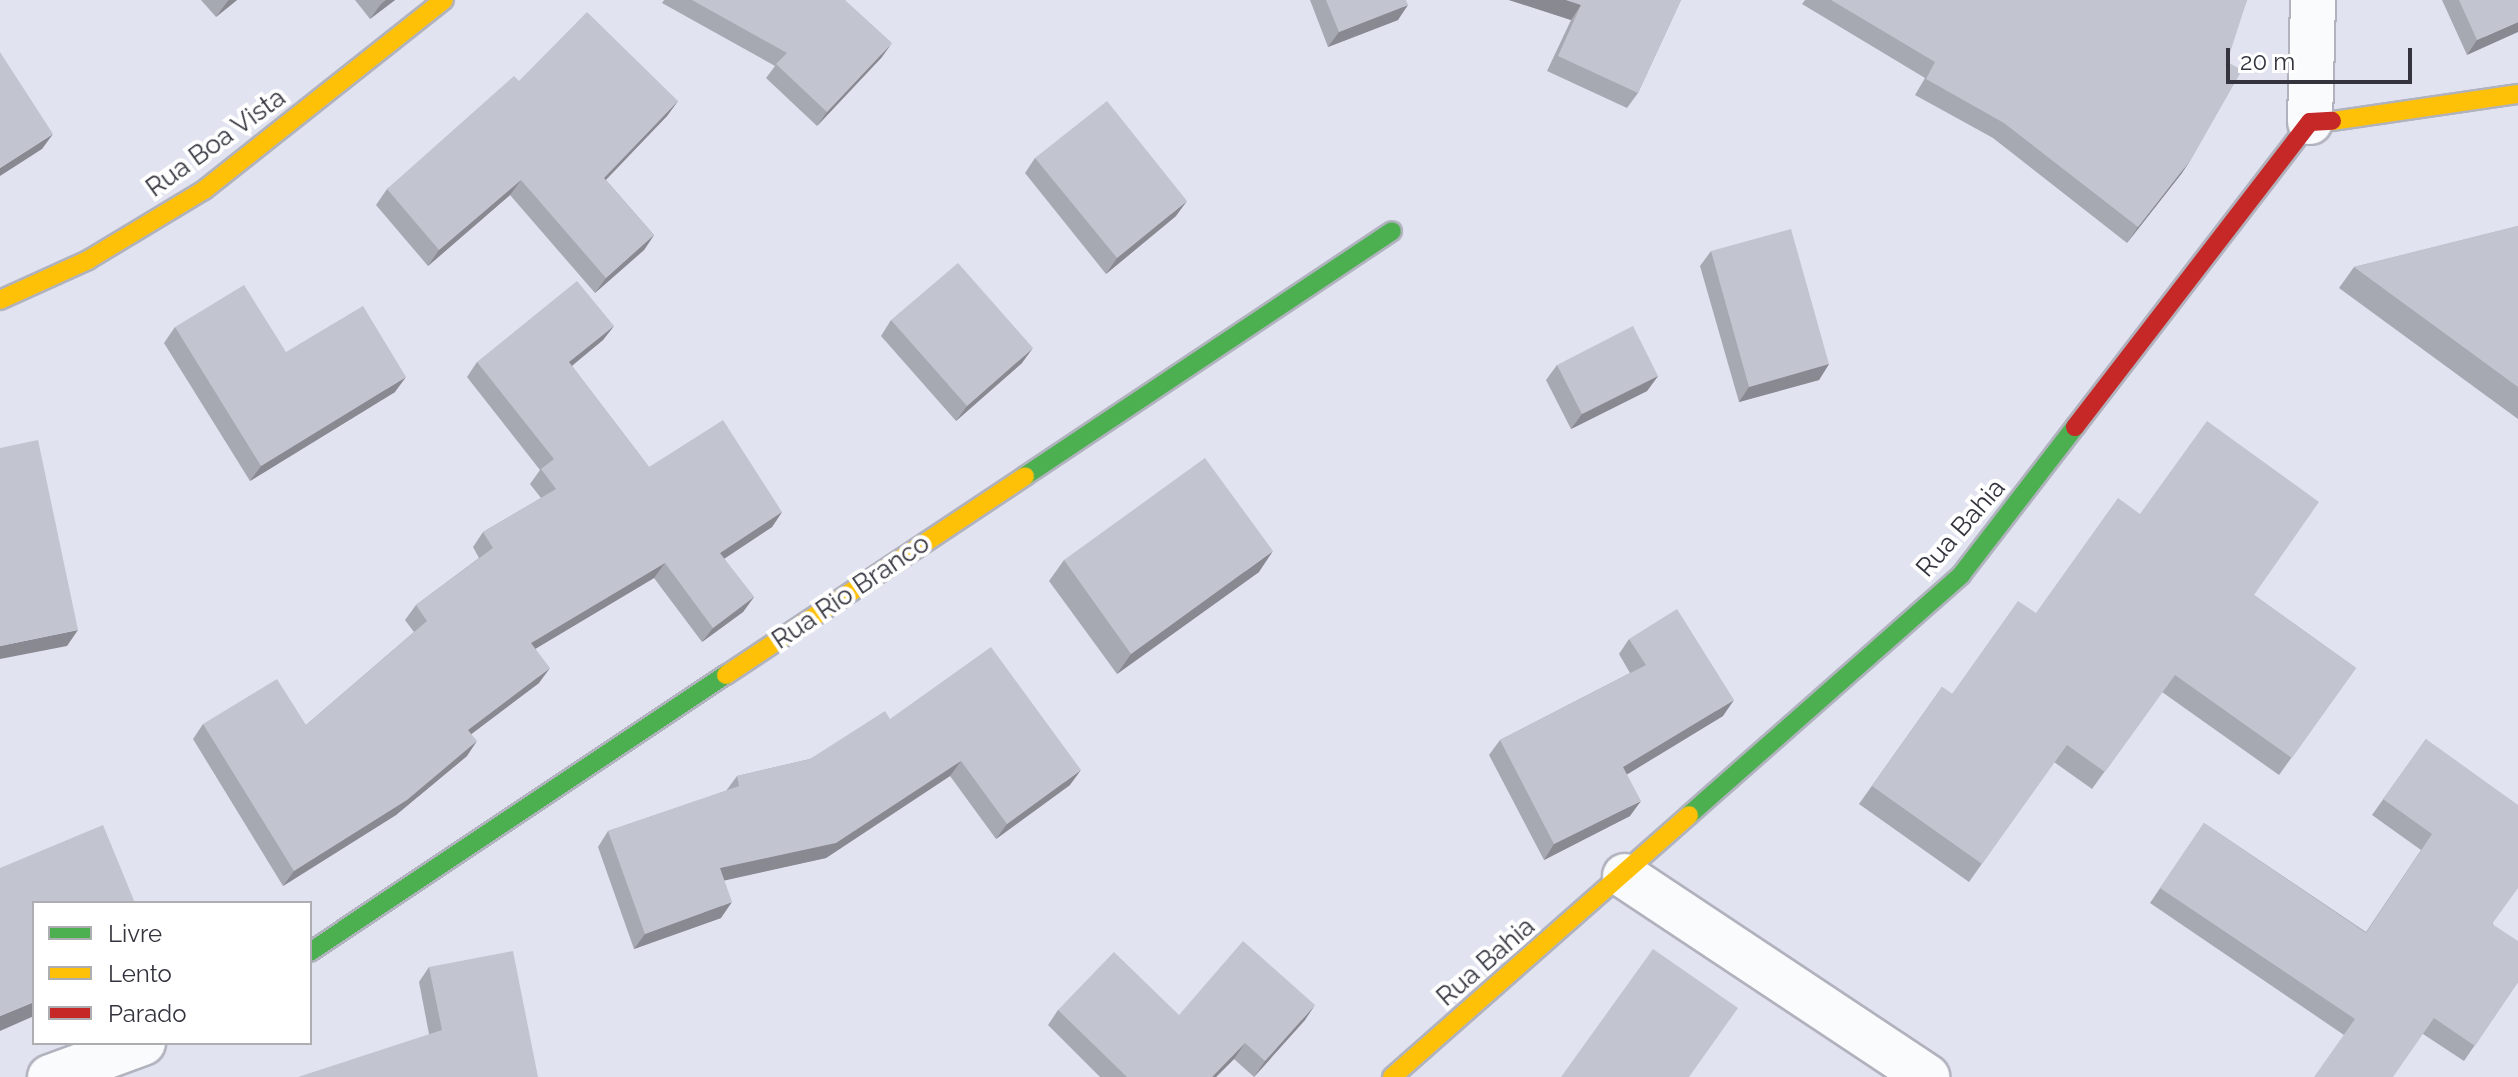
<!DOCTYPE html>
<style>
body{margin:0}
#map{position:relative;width:2518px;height:1077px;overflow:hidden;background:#e1e3f1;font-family:Raleway,sans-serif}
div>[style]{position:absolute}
.roads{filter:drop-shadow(2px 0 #b0b2bd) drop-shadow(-2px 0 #b0b2bd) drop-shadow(0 2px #b0b2bd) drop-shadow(0 -2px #b0b2bd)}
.street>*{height:44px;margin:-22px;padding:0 22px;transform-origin:22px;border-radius:22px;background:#fafbfd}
.fast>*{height:18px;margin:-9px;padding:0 9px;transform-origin:9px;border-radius:9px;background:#4caf50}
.slow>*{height:18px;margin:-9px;padding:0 9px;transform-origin:9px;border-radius:9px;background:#ffc107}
.jam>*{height:18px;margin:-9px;padding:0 9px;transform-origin:9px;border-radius:9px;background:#c62828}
.wall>*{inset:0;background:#a7a9b2}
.shaded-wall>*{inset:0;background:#888991}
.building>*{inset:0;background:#c2c4cf}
span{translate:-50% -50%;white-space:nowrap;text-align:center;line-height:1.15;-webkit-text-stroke:8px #fff;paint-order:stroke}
.street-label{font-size:26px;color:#33343e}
.legend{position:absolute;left:32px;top:901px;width:280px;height:144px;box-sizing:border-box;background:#fff;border:2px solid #adaeb2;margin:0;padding:10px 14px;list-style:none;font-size:24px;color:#33343e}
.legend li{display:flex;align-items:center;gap:16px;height:40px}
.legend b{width:40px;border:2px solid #adaeb2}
.scale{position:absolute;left:2226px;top:48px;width:186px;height:36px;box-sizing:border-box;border:4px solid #33343e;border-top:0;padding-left:10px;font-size:24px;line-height:28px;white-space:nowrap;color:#33343e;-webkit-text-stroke:6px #fff;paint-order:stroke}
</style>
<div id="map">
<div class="roads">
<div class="street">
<i style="left:2310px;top:122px;width:122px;rotate:-88.6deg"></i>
<i style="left:1625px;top:876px;width:363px;rotate:33.6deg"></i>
<i style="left:50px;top:1077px;width:99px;rotate:-20.1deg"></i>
</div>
<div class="fast">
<i style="left:1025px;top:476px;width:441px;rotate:-33.7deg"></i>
<i style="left:1689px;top:815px;width:363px;rotate:-41.4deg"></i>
<i style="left:1961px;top:575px;width:187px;rotate:-52.4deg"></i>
<i style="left:310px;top:952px;width:500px;rotate:-33.7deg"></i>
</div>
<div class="slow">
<i style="left:2332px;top:121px;width:188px;rotate:-8.3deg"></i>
<i style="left:0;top:300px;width:97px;rotate:-24.4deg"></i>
<i style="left:88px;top:260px;width:135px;rotate:-31.1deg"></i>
<i style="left:204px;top:190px;width:306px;rotate:-38.4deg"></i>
<i style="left:726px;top:675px;width:359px;rotate:-33.6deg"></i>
<i style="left:1392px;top:1077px;width:396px;rotate:-41.4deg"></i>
</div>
<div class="jam">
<i style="left:2075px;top:427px;width:385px;rotate:-52.4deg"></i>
<i style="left:2310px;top:122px;width:22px;rotate:-3deg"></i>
</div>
</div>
<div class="wall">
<i style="clip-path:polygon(201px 0,237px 0,216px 17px)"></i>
<i style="clip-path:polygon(355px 0,395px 0,370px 19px)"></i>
<i style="clip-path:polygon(664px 0,845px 0,882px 57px,817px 126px,766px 78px,775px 66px,662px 3px)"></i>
<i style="clip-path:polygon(1310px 0,1406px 0,1398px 20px,1328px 47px)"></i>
<i style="clip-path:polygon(1509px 0,1681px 0,1638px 93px,1627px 108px,1547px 71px,1571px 20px)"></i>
<i style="clip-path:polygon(1805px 0,2247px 0,2182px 173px,2127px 243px,1993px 138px,1915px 95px,1925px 78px,1802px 4px)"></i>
<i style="clip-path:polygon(2442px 0,2518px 0,2467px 55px)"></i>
<i style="clip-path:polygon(519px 81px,678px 101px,667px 116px,606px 180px,654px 235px,644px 250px,595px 293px,510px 195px,428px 266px,376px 205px,387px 189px)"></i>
<i style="clip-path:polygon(1035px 158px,1176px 216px,1106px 274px,1025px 173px)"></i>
<i style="clip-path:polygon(2518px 226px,2518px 419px,2339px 288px,2354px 267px)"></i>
<i style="clip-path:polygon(1711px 251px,1829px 364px,1819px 380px,1739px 402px,1700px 266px)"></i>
<i style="clip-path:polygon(891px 320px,1022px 363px,956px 421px,881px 336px)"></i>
<i style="clip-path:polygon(614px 326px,603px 340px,572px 366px,649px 467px,782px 512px,772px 527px,724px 559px,754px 597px,743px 612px,702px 642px,654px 578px,535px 649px,539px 683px,471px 734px,467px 756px,396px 815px,283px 886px,193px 739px,203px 724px,306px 725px,414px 632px,405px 620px,416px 605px,479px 558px,473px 547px,483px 532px,541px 498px,530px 484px,540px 470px,467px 377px,477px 362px)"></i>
<i style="clip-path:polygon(175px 327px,395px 392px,250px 481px,164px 343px)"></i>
<i style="clip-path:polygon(1557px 365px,1658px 376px,1647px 391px,1571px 429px,1546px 380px)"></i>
<i style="clip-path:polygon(1064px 560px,1259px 572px,1117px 674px,1049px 581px)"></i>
<i style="clip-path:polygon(2254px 595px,2356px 668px,2279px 775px,2162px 692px,2092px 789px,2054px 762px,1969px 882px,1859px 804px,1942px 687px,1952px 694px,2036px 613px)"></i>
<i style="clip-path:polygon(1629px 639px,1723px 716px,1627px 774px,1630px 816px,1544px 860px,1489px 755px,1500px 740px,1630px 673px,1619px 654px)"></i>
<i style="clip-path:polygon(890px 719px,1070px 785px,996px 839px,950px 776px,826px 858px,724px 880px,721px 918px,634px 949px,598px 847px,608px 831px,726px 791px,737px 776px,810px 759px)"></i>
<i style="clip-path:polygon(2426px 739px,2493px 924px,2518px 982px,2464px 1061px,2423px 1034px,2344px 1035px,2150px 903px,2204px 823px,2366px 932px,2421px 850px,2372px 815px)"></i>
<i style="clip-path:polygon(429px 967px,538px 1077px,429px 1034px,419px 982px)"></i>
<i style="clip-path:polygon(1058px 1010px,1179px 1015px,1305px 1020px,1254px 1077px,1234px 1059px,1216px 1077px,1100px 1077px,1048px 1025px)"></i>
</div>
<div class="shaded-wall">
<i style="clip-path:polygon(229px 0,237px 0,216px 17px,227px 2px)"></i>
<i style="clip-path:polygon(386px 0,395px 0,370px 19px,381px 4px)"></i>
<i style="clip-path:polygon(1509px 0,1566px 0,1581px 5px,1571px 20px)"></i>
<i style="clip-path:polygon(1408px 5px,1398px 20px,1328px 47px,1339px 32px)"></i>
<i style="clip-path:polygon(2518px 22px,2518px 32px,2467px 55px,2477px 40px)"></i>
<i style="clip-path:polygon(892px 43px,882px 57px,817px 126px,827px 112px)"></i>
<i style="clip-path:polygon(678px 101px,667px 116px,593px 193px,604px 178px)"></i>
<i style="clip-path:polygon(53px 134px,42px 149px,0 176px,0 168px)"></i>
<i style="clip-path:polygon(2192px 158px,2182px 173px,2127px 243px,2138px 227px)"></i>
<i style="clip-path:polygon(521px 180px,510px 195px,428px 266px,439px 250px)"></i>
<i style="clip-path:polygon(1187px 201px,1176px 216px,1106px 274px,1117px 258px)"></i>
<i style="clip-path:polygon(654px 235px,644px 250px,595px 293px,606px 278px)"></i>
<i style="clip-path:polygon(614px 326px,603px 340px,558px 377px,569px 362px)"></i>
<i style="clip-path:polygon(1033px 348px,1022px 363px,956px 421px,967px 406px)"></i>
<i style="clip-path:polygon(1829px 364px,1819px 380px,1739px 402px,1749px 387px)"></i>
<i style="clip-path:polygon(1658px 376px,1647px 391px,1571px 429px,1582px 414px)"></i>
<i style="clip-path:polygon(406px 377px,395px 392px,250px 481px,261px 466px)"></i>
<i style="clip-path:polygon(782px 512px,772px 527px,710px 568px,720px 553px)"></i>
<i style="clip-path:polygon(1273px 551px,1259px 572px,1117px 674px,1131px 654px)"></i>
<i style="clip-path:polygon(665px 563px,654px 578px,520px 658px,531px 643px)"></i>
<i style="clip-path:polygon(754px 597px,743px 612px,702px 642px,713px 628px)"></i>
<i style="clip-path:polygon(78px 630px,67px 646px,0 659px,0 646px)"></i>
<i style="clip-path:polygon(550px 668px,539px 683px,457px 745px,468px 730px)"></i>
<i style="clip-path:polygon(1734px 700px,1723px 716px,1613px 783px,1623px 767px)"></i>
<i style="clip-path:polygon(477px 741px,467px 756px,396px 815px,283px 886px,294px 871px)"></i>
<i style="clip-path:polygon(961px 761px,950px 776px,826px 858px,709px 884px,720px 868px)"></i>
<i style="clip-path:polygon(1081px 770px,1070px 785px,996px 839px,1007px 824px)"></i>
<i style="clip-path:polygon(1641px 801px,1630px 816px,1544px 860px,1554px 844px)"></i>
<i style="clip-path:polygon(732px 902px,721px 918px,634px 949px,645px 934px)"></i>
<i style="clip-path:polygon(34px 1002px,34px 1016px,0 1031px,0 1016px)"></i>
<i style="clip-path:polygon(1315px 1005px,1305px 1020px,1254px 1077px,1265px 1061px)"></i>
<i style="clip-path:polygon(1245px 1043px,1234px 1059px,1216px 1077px,1212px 1077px)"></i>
</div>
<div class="building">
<i style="clip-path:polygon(692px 0,845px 0,892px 43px,827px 112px,776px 64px,787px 53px)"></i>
<i style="clip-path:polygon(1326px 0,1406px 0,1408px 5px,1339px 32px)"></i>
<i style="clip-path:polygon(1566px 0,1681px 0,1638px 93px,1558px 56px,1581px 5px)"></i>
<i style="clip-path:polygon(1831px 0,2247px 0,2227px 62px,2242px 70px,2192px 158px,2138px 227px,2004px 123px,1926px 79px,1935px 62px)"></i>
<i style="clip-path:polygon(2459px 0,2518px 0,2518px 22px,2477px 40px)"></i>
<i style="clip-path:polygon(587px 12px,678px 101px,604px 178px,654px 235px,606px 278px,521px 180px,439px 250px,387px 189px,514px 76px,519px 81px)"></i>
<i style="clip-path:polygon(0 52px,53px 134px,0 168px)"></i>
<i style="clip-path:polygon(1107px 101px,1187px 201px,1117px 258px,1035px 158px)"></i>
<i style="clip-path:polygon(2518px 226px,2518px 387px,2354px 267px)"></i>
<i style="clip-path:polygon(1791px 229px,1829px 364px,1749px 387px,1711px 251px)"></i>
<i style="clip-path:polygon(958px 263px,1033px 348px,967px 406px,891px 320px)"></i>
<i style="clip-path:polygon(577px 281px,614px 326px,569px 362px,649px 467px,723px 420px,782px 512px,720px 553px,754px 597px,713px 628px,665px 563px,531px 643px,550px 668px,468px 730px,477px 741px,407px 800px,294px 871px,203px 724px,277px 679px,306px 725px,427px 621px,416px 605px,493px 548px,483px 532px,556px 489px,541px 469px,554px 459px,477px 362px)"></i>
<i style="clip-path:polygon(244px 285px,286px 352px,363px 306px,406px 377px,261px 466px,175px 327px)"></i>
<i style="clip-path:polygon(1633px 326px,1658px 376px,1582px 414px,1557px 365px)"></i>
<i style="clip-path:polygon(2207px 421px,2319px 502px,2254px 595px,2356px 668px,2292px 758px,2175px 675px,2105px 772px,2067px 745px,1982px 864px,1872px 786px,1942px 687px,1952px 694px,2018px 601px,2036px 613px,2118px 498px,2140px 514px)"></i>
<i style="clip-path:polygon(38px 440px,78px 630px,0 646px,0 448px)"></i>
<i style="clip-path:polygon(1205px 458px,1273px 551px,1131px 654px,1064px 560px)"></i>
<i style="clip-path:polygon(1677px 609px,1734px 700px,1623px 767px,1641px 801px,1554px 844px,1500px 740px,1646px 665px,1629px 639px)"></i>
<i style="clip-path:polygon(991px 647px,1081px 770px,1007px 824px,961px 761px,836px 843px,720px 868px,732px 902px,645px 934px,608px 831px,739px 786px,737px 776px,810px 759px,885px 711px,890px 719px)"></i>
<i style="clip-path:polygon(2426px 739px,2518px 805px,2518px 888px,2492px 924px,2518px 941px,2518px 982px,2475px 1046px,2434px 1018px,2393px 1077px,2314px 1077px,2355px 1019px,2160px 888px,2204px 823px,2366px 933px,2432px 834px,2383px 799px)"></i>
<i style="clip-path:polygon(103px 825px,135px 903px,34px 903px,34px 1002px,0 1016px,0 868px)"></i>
<i style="clip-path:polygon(1243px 941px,1315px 1005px,1265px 1061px,1245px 1043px,1212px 1077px,1127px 1077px,1058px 1010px,1114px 952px,1179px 1015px)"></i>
<i style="clip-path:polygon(1653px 949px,1738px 1008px,1689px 1077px,1561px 1077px)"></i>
<i style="clip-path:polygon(513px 951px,538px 1077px,298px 1077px,442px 1030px,429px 967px)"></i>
</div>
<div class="street-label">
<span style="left:216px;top:143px;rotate:-36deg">Rua Boa Vista</span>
<span style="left:1961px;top:528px;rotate:-49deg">Rua Bahia</span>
<span style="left:851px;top:592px;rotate:-34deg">Rua Rio Branco</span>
<span style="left:1486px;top:962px;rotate:-41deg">Rua Bahia</span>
</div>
<ul class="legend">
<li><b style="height:10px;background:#4caf50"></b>Livre</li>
<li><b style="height:10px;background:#ffc107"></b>Lento</li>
<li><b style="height:10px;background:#c62828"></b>Parado</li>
</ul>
<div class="scale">20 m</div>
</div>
